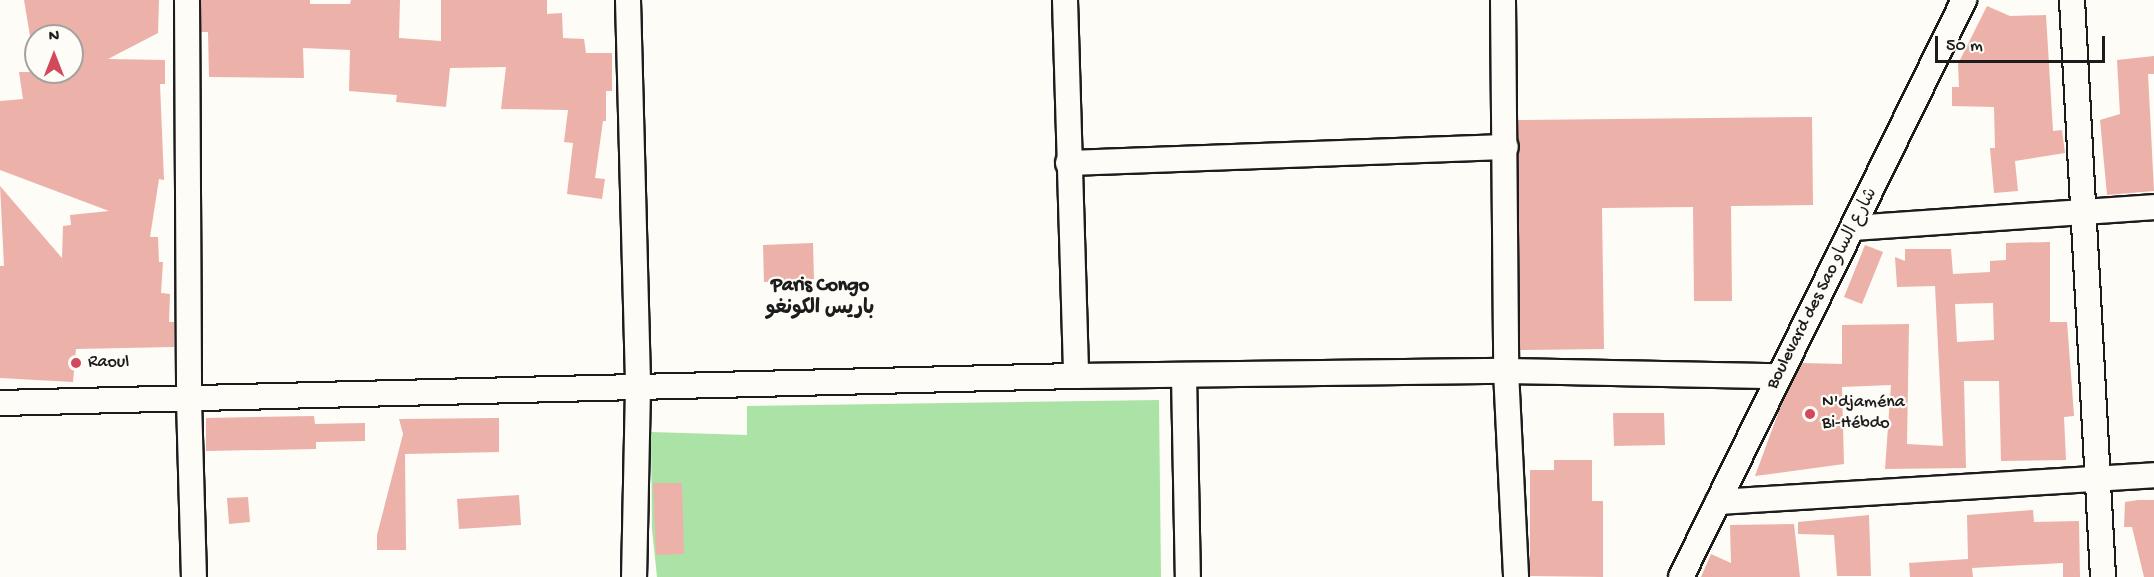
<!DOCTYPE html>
<meta charset="utf-8">
<style>
body{margin:0}
#map{position:relative;width:2154px;height:577px;overflow:hidden;background:#fdfcf7;font-family:"Gochi Hand","Playpen Sans Arabic",sans-serif}
div>[style]{position:absolute}
.green>*{inset:0;background:#abe3a7}
.building>*{inset:0;background:#ecb1a8}
.roads{filter:drop-shadow(2px 0 #1c1c1c) drop-shadow(-2px 0 #1c1c1c) drop-shadow(0 2px #1c1c1c) drop-shadow(0 -2px #1c1c1c)}
.minor>*{height:24px;margin:-12px;padding:0 12px;transform-origin:12px;border-radius:12px;background:#fdfcf7}
.dots>*{width:16px;height:16px;translate:-50% -50%;box-sizing:border-box;border:3px solid #fdfcf7;border-radius:50%}
span{translate:-50% -50%;white-space:nowrap;text-align:center;line-height:1.15;-webkit-text-stroke:4.5px #fdfcf7;paint-order:stroke}
.street-label{font-size:18px;color:#1c1c1c}
.poi-label{font-size:18px;color:#1c1c1c}
.left{translate:0 -50%;text-align:left}
.neighbourhood-label{font-size:20px;color:#1c1c1c;font-weight:700}
.north{position:absolute;left:24px;top:24px;width:60px;height:60px;box-sizing:border-box;background:#fdfcf7;border:2px solid #a3a29f;border-radius:50%;rotate:0deg;font-size:16px;font-weight:700;line-height:24px;text-align:center;color:#1c1c1c}
.north::after{content:'';display:block;margin:auto;width:21px;height:27px;background:#d1495b;clip-path:polygon(50% 0,100% 100%,50% 72%,0 100%)}
.scale{position:absolute;left:1935px;top:36px;width:170px;height:27px;box-sizing:border-box;border:3px solid #1c1c1c;border-top:0;padding-left:8px;font-size:18px;line-height:21px;white-space:nowrap;color:#1c1c1c;-webkit-text-stroke:4px #fdfcf7;paint-order:stroke}
</style>
<div id="map">
<div class="green">
<i style="clip-path:polygon(1159px 400px,1161px 577px,657px 577px,652px 529px,651px 432px,747px 435px,747px 406px)"></i>
</div>
<div class="building">
<i style="clip-path:polygon(24px 0,159px 0,158px 33px,108px 59px,165px 60px,165px 84px,160px 84px,164px 180px,159px 179px,150px 237px,158px 237px,159px 262px,163px 262px,161px 293px,170px 294px,169px 322px,174px 322px,174px 347px,76px 349px,73px 382px,0 378px,0 266px,4px 266px,0 186px,62px 258px,63px 226px,71px 225px,70px 215px,109px 211px,0 170px,0 101px,23px 99px,19px 72px,72px 72px,72px 36px,30px 36px)"></i>
<i style="clip-path:polygon(201px 0,310px 0,310px 4px,350px 4px,351px 0,400px 0,399px 38px,441px 41px,441px 0,547px 0,547px 14px,562px 13px,563px 38px,584px 39px,586px 53px,612px 53px,612px 91px,606px 91px,606px 121px,603px 121px,595px 178px,605px 179px,602px 199px,567px 194px,573px 143px,564px 142px,568px 110px,501px 109px,506px 67px,450px 68px,446px 107px,396px 102px,397px 95px,349px 91px,350px 50px,303px 48px,304px 78px,209px 77px,208px 32px,201px 32px)"></i>
<i style="clip-path:polygon(1987px 6px,2010px 16px,2046px 15px,2053px 131px,2062px 130px,2065px 153px,2015px 161px,2018px 191px,1994px 193px,1990px 148px,1995px 148px,1994px 107px,1952px 106px,1952px 87px,1959px 87px,1958px 64px)"></i>
<i style="clip-path:polygon(2154px 56px,2154px 74px,2148px 74px,2154px 191px,2107px 195px,2100px 120px,2120px 114px,2117px 60px)"></i>
<i style="clip-path:polygon(1812px 117px,1813px 205px,1731px 206px,1732px 301px,1694px 301px,1693px 207px,1602px 208px,1604px 349px,1520px 350px,1518px 120px)"></i>
<i style="clip-path:polygon(evenodd,2050px 242px,2050px 322px,2067px 322px,2072px 388px,2074px 416px,2064px 417px,2066px 460px,2001px 461px,1999px 381px,1964px 381px,1966px 468px,1885px 469px,1891px 385px,1842px 387px,1844px 464px,1755px 476px,1780px 408px,1802px 363px,1842px 364px,1842px 325px,1909px 324px,1907px 444px,1943px 446px,1935px 286px,1897px 287px,1895px 257px,1905px 261px,1905px 249px,1951px 249px,1953px 274px,1990px 272px,1990px 261px,2006px 260px,2006px 243px,2050px 242px,1993px 303px,1994px 340px,1957px 342px,1955px 304px,1993px 303px)"></i>
<i style="clip-path:polygon(813px 243px,814px 279px,764px 282px,763px 245px)"></i>
<i style="clip-path:polygon(1865px 245px,1883px 252px,1862px 304px,1844px 297px)"></i>
<i style="clip-path:polygon(1613px 413px,1664px 413px,1665px 445px,1614px 446px)"></i>
<i style="clip-path:polygon(314px 416px,315px 424px,365px 423px,365px 441px,316px 442px,316px 449px,206px 451px,206px 418px)"></i>
<i style="clip-path:polygon(499px 418px,499px 452px,405px 454px,406px 550px,377px 550px,377px 535px,403px 434px,399px 419px)"></i>
<i style="clip-path:polygon(1554px 460px,1592px 460px,1592px 501px,1603px 501px,1603px 577px,1530px 576px,1530px 470px,1554px 470px)"></i>
<i style="clip-path:polygon(653px 483px,682px 483px,684px 554px,656px 555px)"></i>
<i style="clip-path:polygon(519px 495px,521px 525px,459px 529px,457px 499px)"></i>
<i style="clip-path:polygon(248px 497px,250px 522px,229px 524px,227px 498px)"></i>
<i style="clip-path:polygon(2138px 500px,2154px 500px,2154px 577px,2144px 577px,2132px 527px,2124px 527px,2125px 502px)"></i>
<i style="clip-path:polygon(2033px 510px,2034px 522px,2079px 521px,2080px 577px,2063px 577px,2063px 563px,1972px 568px,1973px 577px,1910px 577px,1909px 563px,1968px 559px,1967px 515px)"></i>
<i style="clip-path:polygon(1869px 515px,1871px 576px,1837px 576px,1834px 535px,1798px 534px,1798px 522px)"></i>
<i style="clip-path:polygon(1794px 524px,1800px 577px,1701px 577px,1711px 554px,1731px 563px,1730px 525px)"></i>
</div>
<div class="roads">
<div class="minor">
<i style="left:187px;top:0;width:400px;rotate:89.7deg"></i>
<i style="left:189px;top:400px;width:177px;rotate:88.4deg"></i>
<i style="left:628px;top:0;width:388px;rotate:88.5deg"></i>
<i style="left:638px;top:388px;width:189px;rotate:91.2deg"></i>
<i style="left:1065px;top:0;width:376px;rotate:88.3deg"></i>
<i style="left:1503px;top:0;width:371px;rotate:89.5deg"></i>
<i style="left:1506px;top:371px;width:206px;rotate:87.2deg"></i>
<i style="left:2072px;top:0;width:578px;rotate:86.92deg"></i>
<i style="left:1068px;top:163px;width:438px;rotate:-2.1deg"></i>
<i style="left:1854px;top:228px;width:301px;rotate:-4deg"></i>
<i style="left:1184px;top:375px;width:202px;rotate:88.9deg"></i>
<i style="left:0;top:403px;width:1076px;rotate:-1.44deg"></i>
<i style="left:1076px;top:376px;width:430px;rotate:-0.7deg"></i>
<i style="left:1506px;top:371px;width:272px;rotate:1.1deg"></i>
<i style="left:1718px;top:502px;width:437px;rotate:-3.5deg"></i>
<i style="left:1681px;top:577px;width:643px;rotate:-63.87deg"></i>
</div>
</div>
<div class="dots">
<i style="left:76px;top:363px;background:#d1495b"></i>
<i style="left:1810px;top:414px;background:#d1495b"></i>
</div>
<div class="street-label">
<span style="left:1823px;top:289px;rotate:-63deg">Boulevard des Sao شارع الساو</span>
</div>
<div class="poi-label">
<span class="left" style="left:88px;top:363px">Raoul</span>
<span class="left" style="left:1822px;top:414px">N'djaména<br>Bi-Hébdo</span>
</div>
<div class="neighbourhood-label">
<span style="left:820px;top:298px">Paris Congo<br>باريس الكونغو</span>
</div>
<div class="north">N</div>
<div class="scale">50 m</div>
</div>
